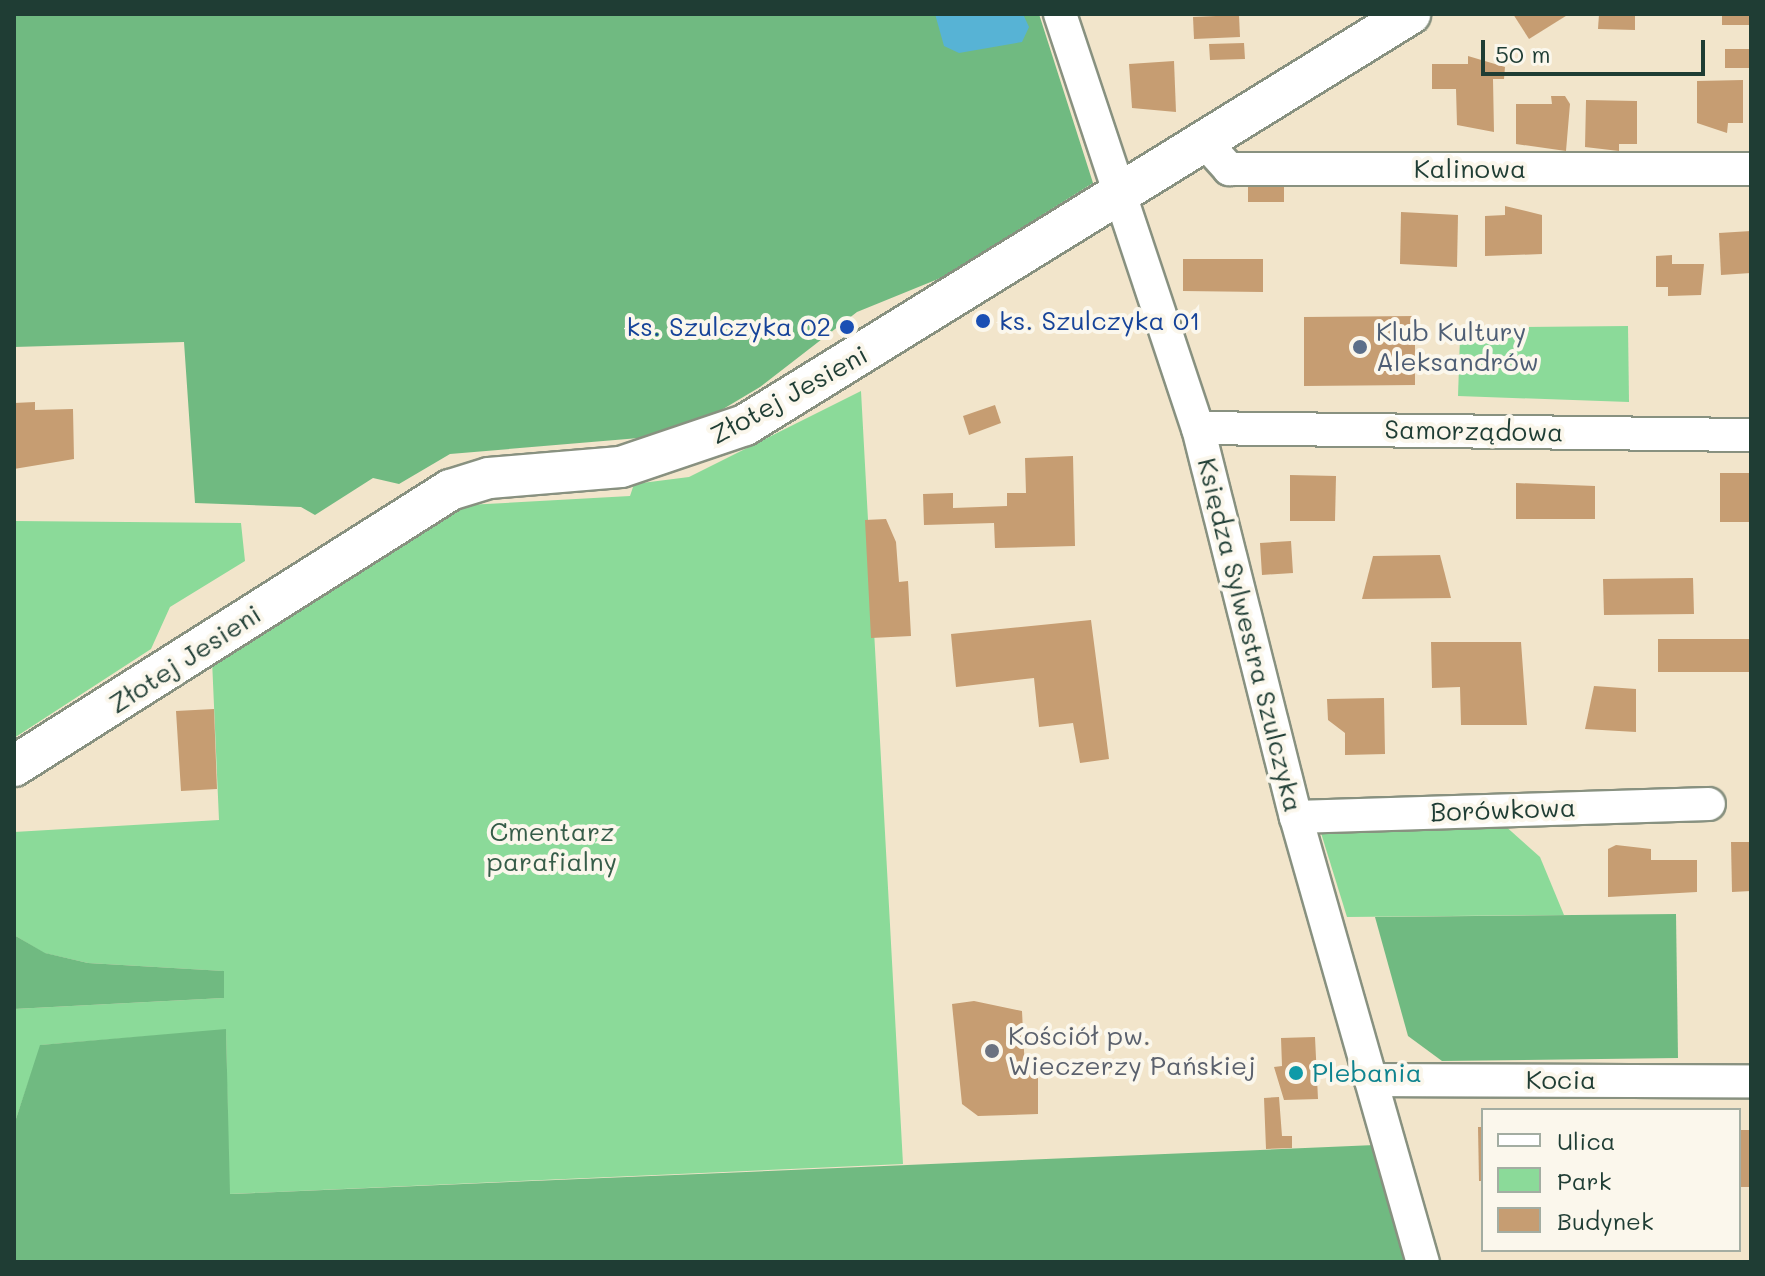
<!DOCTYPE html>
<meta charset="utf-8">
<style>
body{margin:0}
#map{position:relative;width:1765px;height:1276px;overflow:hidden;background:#f2e5cb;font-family:Mali,sans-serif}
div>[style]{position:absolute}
.green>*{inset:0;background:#8bda99}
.forest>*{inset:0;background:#70ba81}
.water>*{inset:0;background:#57b3d5}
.building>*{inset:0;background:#c69d72}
.roads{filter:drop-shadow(2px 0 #889180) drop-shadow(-2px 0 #889180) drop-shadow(0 2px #889180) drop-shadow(0 -2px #889180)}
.minor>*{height:32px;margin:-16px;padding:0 16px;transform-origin:16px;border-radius:16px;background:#fff}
.tertiary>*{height:40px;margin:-20px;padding:0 20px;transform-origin:20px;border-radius:20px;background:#fff}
.dots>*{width:22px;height:22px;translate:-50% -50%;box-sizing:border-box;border:4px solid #fbf7ec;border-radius:50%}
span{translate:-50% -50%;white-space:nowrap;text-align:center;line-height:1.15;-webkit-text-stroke:8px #fbf7ec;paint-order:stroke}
.street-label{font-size:26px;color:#1f3d34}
.transit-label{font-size:26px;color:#164399}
.left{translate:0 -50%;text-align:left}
.right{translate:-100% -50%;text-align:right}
.service-label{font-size:26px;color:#4e5e75}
.park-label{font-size:26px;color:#355c48}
.worship-label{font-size:26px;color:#5b616d}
.culture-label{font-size:26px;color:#0d838f}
.frame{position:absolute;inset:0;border:16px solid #1f3d34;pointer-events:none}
.legend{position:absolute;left:1481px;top:1108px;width:260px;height:144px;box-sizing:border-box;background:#fbf7ec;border:2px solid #a3ada2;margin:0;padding:10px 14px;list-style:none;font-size:24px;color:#1f3d34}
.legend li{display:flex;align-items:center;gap:16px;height:40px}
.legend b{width:40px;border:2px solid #a3ada2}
.scale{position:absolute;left:1481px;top:40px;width:224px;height:36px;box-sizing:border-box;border:4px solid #1f3d34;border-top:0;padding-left:10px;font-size:24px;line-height:28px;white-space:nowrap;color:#1f3d34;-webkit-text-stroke:6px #fbf7ec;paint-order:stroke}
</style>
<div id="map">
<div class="green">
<i style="clip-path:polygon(1628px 326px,1629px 402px,1458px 396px,1460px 337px,1520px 327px)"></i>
<i style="clip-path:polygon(861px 391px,903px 1164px,229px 1194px,226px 1030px,41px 1045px,14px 1125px,14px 1009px,224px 998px,223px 971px,88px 963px,44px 953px,14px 935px,14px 832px,219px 820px,212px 660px,467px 505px,630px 496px,634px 484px,689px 477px)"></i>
<i style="clip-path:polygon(14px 521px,241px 523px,245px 561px,170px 607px,151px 649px,14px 738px)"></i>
<i style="clip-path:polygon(1503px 824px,1540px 857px,1564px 915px,1347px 917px,1321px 833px)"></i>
</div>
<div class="forest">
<i style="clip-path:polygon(14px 14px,1039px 14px,1093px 183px,943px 277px,857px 312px,760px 387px,698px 424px,639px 438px,450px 454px,399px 484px,373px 478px,315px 515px,301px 507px,195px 503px,184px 342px,14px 347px)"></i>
<i style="clip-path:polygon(1676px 914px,1678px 1058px,1442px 1061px,1408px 1036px,1375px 917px)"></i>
<i style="clip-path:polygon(14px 935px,45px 953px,88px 963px,224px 971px,224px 998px,14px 1009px)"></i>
<i style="clip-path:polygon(226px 1029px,230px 1194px,1375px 1145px,1405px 1262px,14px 1262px,14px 1125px,40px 1045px)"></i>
</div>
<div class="water">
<i style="clip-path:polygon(935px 14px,1023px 14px,1029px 27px,1022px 42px,959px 53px,944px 46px)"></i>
</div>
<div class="building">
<i style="clip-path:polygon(1513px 14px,1569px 14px,1529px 39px)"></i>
<i style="clip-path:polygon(1599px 14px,1635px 14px,1635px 30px,1598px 29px)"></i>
<i style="clip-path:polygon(1722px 14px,1751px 14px,1751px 25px,1722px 25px)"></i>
<i style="clip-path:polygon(1239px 15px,1240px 37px,1194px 39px,1193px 17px)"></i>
<i style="clip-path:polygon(1244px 43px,1245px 59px,1210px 60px,1209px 44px)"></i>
<i style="clip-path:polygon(1725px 49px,1751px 49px,1751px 68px,1725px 68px)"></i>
<i style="clip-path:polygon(1468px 56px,1505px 67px,1504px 79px,1493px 79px,1494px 132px,1457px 125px,1456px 89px,1432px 89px,1432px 64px,1468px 64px)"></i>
<i style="clip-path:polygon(1174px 61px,1176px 112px,1132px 108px,1129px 64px)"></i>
<i style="clip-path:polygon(1743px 80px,1743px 123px,1728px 123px,1727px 133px,1697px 123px,1697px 81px)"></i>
<i style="clip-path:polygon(1551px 96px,1565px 96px,1570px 104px,1566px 151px,1516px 144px,1516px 104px,1552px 104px)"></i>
<i style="clip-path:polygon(1586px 100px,1637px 101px,1637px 144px,1619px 144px,1619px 151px,1585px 147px)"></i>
<i style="clip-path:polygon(1248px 183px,1284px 184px,1284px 202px,1248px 202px)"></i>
<i style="clip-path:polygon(1505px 206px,1542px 215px,1542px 254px,1485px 256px,1485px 216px,1505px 215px)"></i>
<i style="clip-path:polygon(1401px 212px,1458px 215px,1457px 267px,1400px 264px)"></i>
<i style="clip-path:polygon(1751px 231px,1751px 273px,1721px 275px,1719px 233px)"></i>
<i style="clip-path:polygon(1672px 255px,1672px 264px,1704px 264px,1701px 295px,1668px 296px,1668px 287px,1656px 287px,1656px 256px)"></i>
<i style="clip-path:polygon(1183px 259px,1263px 259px,1263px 292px,1183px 291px)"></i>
<i style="clip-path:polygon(1415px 316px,1415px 385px,1304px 386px,1304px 317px)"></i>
<i style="clip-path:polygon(35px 402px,35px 410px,73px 409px,74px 459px,14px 469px,14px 403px)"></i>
<i style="clip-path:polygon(995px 405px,1001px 423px,969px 435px,963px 416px)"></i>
<i style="clip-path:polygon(1073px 456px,1075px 546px,995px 548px,994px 523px,924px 525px,923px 494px,953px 493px,953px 508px,1007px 506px,1007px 493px,1026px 493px,1025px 458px)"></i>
<i style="clip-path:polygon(1720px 473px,1751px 473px,1751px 522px,1720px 522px)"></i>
<i style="clip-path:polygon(1290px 475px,1336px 476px,1335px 521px,1290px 521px)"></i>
<i style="clip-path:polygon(1516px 483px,1595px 486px,1595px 519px,1516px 519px)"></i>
<i style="clip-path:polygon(886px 519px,896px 542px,899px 582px,908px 581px,911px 636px,871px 638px,865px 520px)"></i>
<i style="clip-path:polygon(1291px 541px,1293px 573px,1262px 575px,1260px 543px)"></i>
<i style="clip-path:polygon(1440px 555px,1451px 598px,1362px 599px,1373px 556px)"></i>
<i style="clip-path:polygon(1693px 578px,1694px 614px,1604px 615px,1603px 579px)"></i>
<i style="clip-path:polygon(1091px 620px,1109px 759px,1080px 763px,1073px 723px,1039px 727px,1034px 678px,956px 687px,951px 634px)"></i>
<i style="clip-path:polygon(1658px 639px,1749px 639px,1749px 672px,1658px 672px)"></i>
<i style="clip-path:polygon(1431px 642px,1521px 642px,1527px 725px,1461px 725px,1460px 687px,1432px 688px)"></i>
<i style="clip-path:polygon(1594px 686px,1636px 689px,1636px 732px,1585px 729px)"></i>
<i style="clip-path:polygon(1384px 698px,1385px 754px,1345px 755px,1345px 733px,1328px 720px,1327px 699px)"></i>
<i style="clip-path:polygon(214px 709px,217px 789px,181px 791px,176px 711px)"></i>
<i style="clip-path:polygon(1731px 842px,1751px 842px,1751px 891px,1732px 892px)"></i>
<i style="clip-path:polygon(1616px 845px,1651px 849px,1651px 860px,1697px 860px,1697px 892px,1608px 897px,1608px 849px)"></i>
<i style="clip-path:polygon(974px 1001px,1022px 1011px,1025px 1071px,1038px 1076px,1038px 1114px,978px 1116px,962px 1104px,952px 1004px)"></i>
<i style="clip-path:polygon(1315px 1037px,1318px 1099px,1284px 1100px,1274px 1067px,1282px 1066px,1281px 1038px)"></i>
<i style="clip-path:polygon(1279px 1097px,1282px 1136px,1292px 1136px,1292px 1148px,1266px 1149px,1264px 1098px)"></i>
<i style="clip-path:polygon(1478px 1127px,1483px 1127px,1483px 1181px,1479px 1181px)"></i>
<i style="clip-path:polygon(1739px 1130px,1751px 1130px,1751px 1187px,1739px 1187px)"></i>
</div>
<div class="roads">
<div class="minor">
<i style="left:1060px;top:14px;width:436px;rotate:71.6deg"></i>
<i style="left:1198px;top:428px;width:401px;rotate:75.9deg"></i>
<i style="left:1296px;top:817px;width:463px;rotate:74.1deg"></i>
<i style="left:1204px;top:141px;width:38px;rotate:48deg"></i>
<i style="left:1229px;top:169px;width:522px"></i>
<i style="left:1198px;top:428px;width:553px;rotate:0.73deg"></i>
<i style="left:1296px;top:817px;width:413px;rotate:-1.8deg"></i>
<i style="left:1371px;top:1080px;width:380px;rotate:0.2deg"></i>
</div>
<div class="tertiary">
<i style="left:14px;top:766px;width:516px;rotate:-32.33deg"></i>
<i style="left:450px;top:490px;width:41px;rotate:-17.1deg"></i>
<i style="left:489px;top:478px;width:132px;rotate:-4.8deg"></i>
<i style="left:621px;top:467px;width:131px;rotate:-18.7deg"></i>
<i style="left:745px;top:425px;width:782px;rotate:-31.72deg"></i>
</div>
</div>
<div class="dots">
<i style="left:983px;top:321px;background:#1a4fb4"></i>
<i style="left:847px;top:327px;background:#1a4fb4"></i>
<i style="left:1360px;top:347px;background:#5c6f8a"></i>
<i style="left:992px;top:1051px;background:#6b7280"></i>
<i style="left:1296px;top:1073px;background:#0f9aa8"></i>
</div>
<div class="street-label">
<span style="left:1470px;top:169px">Kalinowa</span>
<span style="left:789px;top:395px;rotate:-29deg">Złotej Jesieni</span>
<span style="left:1474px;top:431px;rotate:1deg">Samorządowa</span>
<span style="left:1250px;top:635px;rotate:76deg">Księdza Sylwestra Szulczyka</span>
<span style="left:185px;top:659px;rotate:-33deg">Złotej Jesieni</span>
<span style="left:1503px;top:810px;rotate:-2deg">Borówkowa</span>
<span style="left:1561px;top:1080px">Kocia</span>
</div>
<div class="transit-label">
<span class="left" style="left:999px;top:321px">ks. Szulczyka 01</span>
<span class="right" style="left:831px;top:327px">ks. Szulczyka 02</span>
</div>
<div class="service-label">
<span class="left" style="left:1376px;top:347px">Klub Kultury<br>Aleksandrów</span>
</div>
<div class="park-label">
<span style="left:552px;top:847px">Cmentarz<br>parafialny</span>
</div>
<div class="worship-label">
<span class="left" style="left:1008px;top:1051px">Kościół pw.<br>Wieczerzy Pańskiej</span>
</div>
<div class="culture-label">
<span class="left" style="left:1312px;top:1073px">Plebania</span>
</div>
<div class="frame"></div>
<ul class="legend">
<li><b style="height:10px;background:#fff"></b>Ulica</li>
<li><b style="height:22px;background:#8bda99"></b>Park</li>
<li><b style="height:22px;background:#c69d72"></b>Budynek</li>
</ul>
<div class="scale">50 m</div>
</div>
